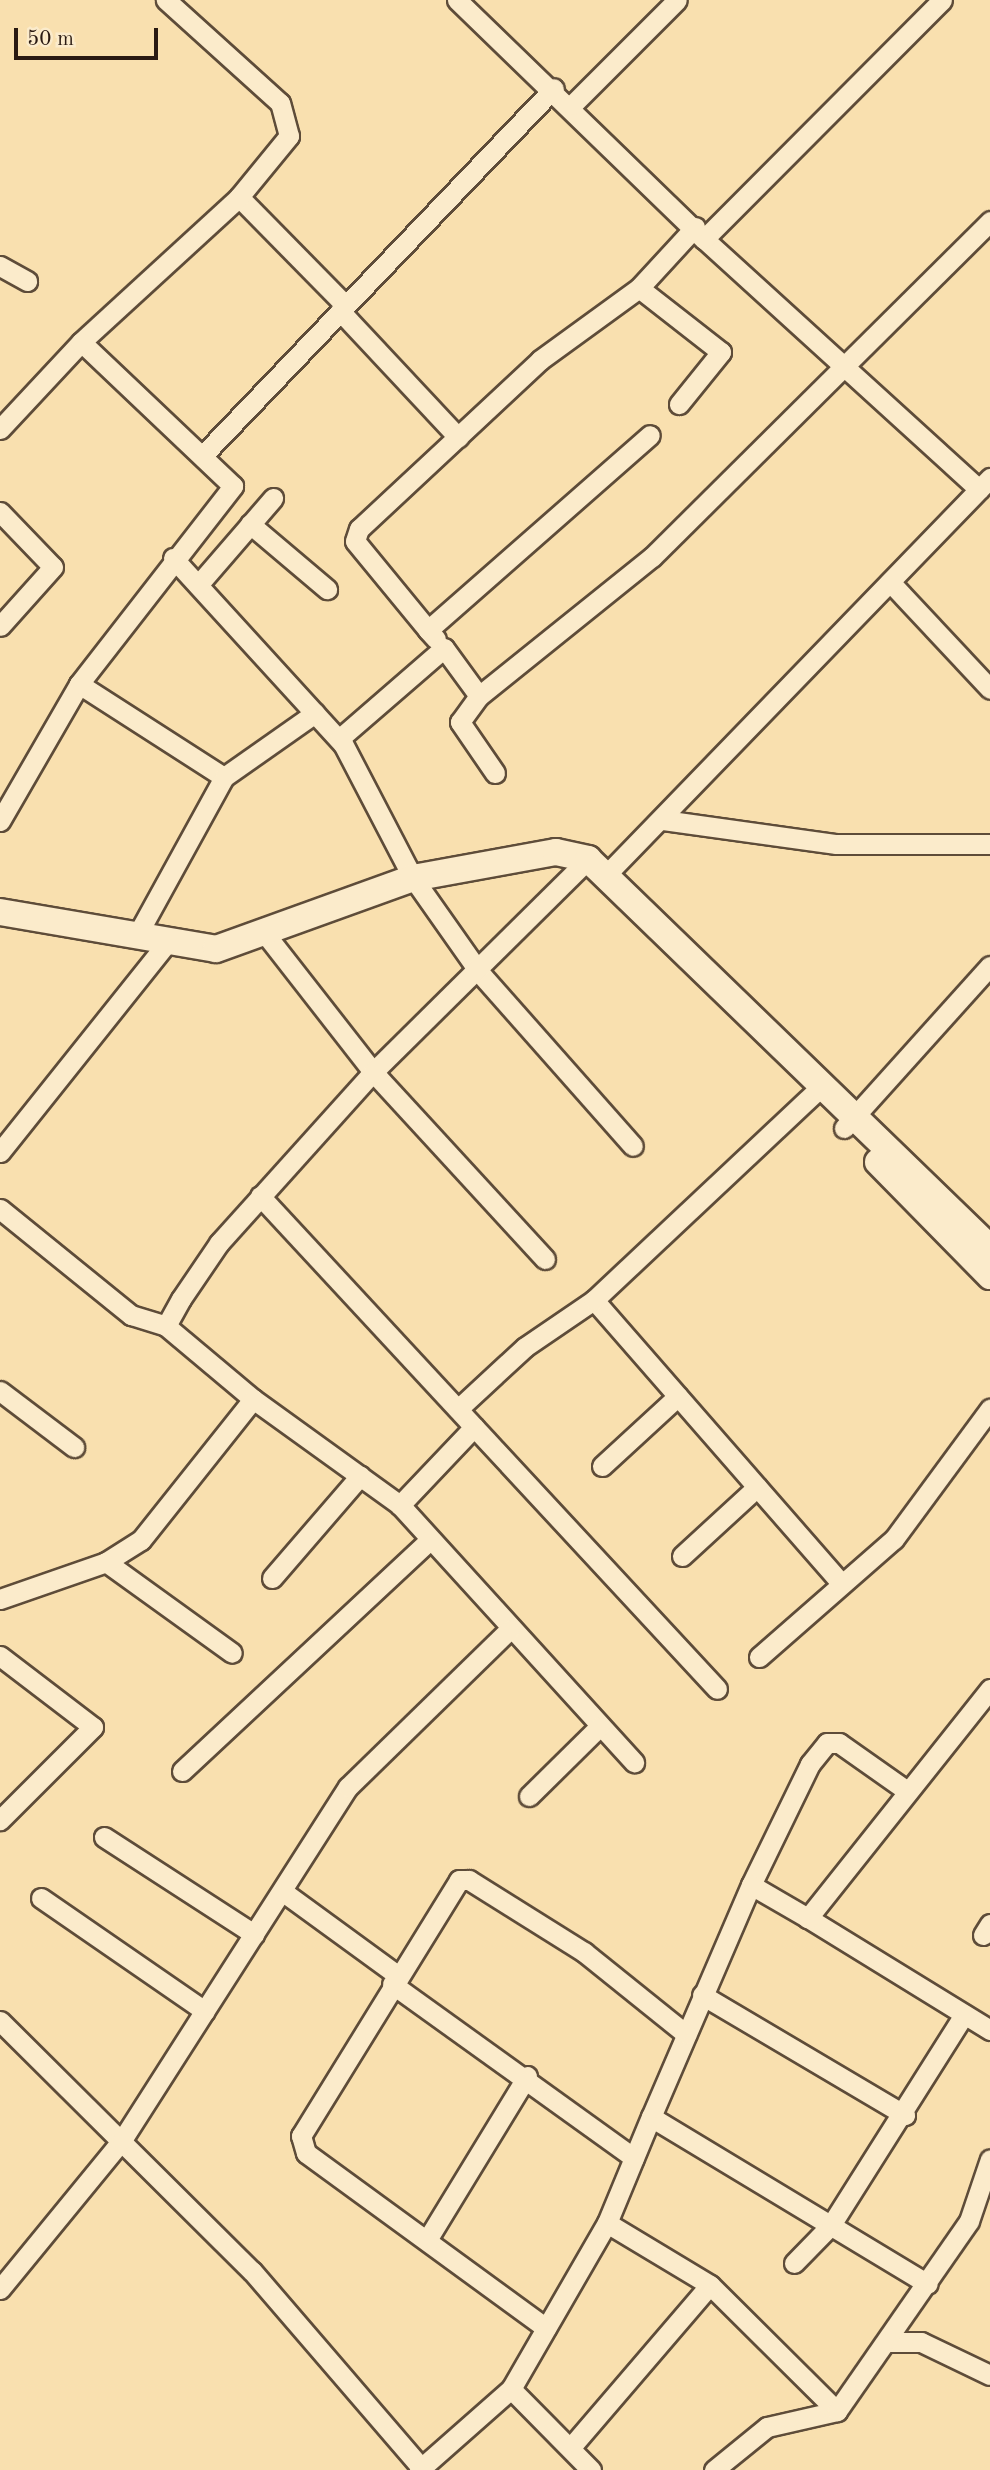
<!DOCTYPE html>
<style>
body{margin:0}
#map{position:relative;width:990px;height:2470px;overflow:hidden;background:#f9e0af;font-family:"Old Standard TT",serif}
div>[style]{position:absolute}
.roads{filter:drop-shadow(2px 0 #5e4c39) drop-shadow(-2px 0 #5e4c39) drop-shadow(0 2px #5e4c39) drop-shadow(0 -2px #5e4c39)}
.minor>*{height:19px;margin:-9.5px;padding:0 9.5px;transform-origin:9.5px;border-radius:9.5px;background:#fbebcb}
.secondary>*{height:26px;margin:-13px;padding:0 13px;transform-origin:13px;border-radius:13px;background:#fbebcb}
span{translate:-50% -50%;white-space:nowrap;text-align:center;line-height:1.15;-webkit-text-stroke:6px #fbebcb;paint-order:stroke}
.scale{position:absolute;left:14px;top:28px;width:144px;height:32px;box-sizing:border-box;border:4px solid #2a1a12;border-top:0;padding-left:9px;font-size:21px;line-height:24px;white-space:nowrap;color:#2a1a12;-webkit-text-stroke:5px #fbebcb;paint-order:stroke}
</style>
<div id="map">
<div class="roads">
<div class="minor">
<i style="left:457px;top:0;width:344px;rotate:44.1deg"></i>
<i style="left:704px;top:239px;width:372px;rotate:42.3deg"></i>
<i style="left:572px;top:105px;width:148px;rotate:-45deg"></i>
<i style="left:239px;top:197px;width:151px;rotate:45.5deg"></i>
<i style="left:704px;top:239px;width:337px;rotate:-45.1deg"></i>
<i style="left:0;top:266px;width:31px;rotate:29deg"></i>
<i style="left:639px;top:288px;width:104px;rotate:38deg"></i>
<i style="left:721px;top:352px;width:67px;rotate:128.9deg"></i>
<i style="left:340px;top:311px;width:173px;rotate:46.9deg"></i>
<i style="left:0;top:429px;width:119px;rotate:-47deg"></i>
<i style="left:81px;top:342px;width:214px;rotate:-42.5deg"></i>
<i style="left:239px;top:197px;width:79px;rotate:-50.7deg"></i>
<i style="left:289px;top:136px;width:34px;rotate:-105deg"></i>
<i style="left:280px;top:103px;width:154px;rotate:-137.9deg"></i>
<i style="left:204px;top:454px;width:506px;rotate:-46.28deg"></i>
<i style="left:0;top:512px;width:76px;rotate:46.1deg"></i>
<i style="left:53px;top:567px;width:79px;rotate:131.9deg"></i>
<i style="left:250px;top:524px;width:101px;rotate:40.2deg"></i>
<i style="left:173px;top:558px;width:252px;rotate:47.6deg"></i>
<i style="left:890px;top:582px;width:146px;rotate:46.9deg"></i>
<i style="left:198px;top:585px;width:115px;rotate:-49.2deg"></i>
<i style="left:428px;top:630px;width:115px;rotate:-129.4deg"></i>
<i style="left:355px;top:541px;width:13px;rotate:-72deg"></i>
<i style="left:359px;top:529px;width:248px;rotate:-43deg"></i>
<i style="left:540px;top:360px;width:122px;rotate:-36deg"></i>
<i style="left:639px;top:288px;width:83px;rotate:-47.4deg"></i>
<i style="left:436px;top:639px;width:12px;rotate:-132deg"></i>
<i style="left:428px;top:630px;width:295px;rotate:-41.3deg"></i>
<i style="left:79px;top:684px;width:172px;rotate:32.7deg"></i>
<i style="left:224px;top:777px;width:180px;rotate:118.8deg"></i>
<i style="left:479px;top:696px;width:222px;rotate:-38.8deg"></i>
<i style="left:652px;top:557px;width:477px;rotate:-44.8deg"></i>
<i style="left:495px;top:773px;width:62px;rotate:-124.5deg"></i>
<i style="left:460px;top:722px;width:32px;rotate:-54deg"></i>
<i style="left:479px;top:696px;width:59px;rotate:-126.1deg"></i>
<i style="left:444px;top:648px;width:138px;rotate:139.1deg"></i>
<i style="left:340px;top:738px;width:158px;rotate:62.5deg"></i>
<i style="left:413px;top:878px;width:115px;rotate:54.9deg"></i>
<i style="left:479px;top:972px;width:232px;rotate:48.5deg"></i>
<i style="left:224px;top:777px;width:111px;rotate:-35.1deg"></i>
<i style="left:663px;top:820px;width:175px;rotate:7.9deg"></i>
<i style="left:836px;top:844px;width:154px"></i>
<i style="left:0;top:821px;width:158px;rotate:-60deg"></i>
<i style="left:79px;top:684px;width:251px;rotate:-52.1deg"></i>
<i style="left:233px;top:486px;width:209px;rotate:-136.5deg"></i>
<i style="left:605px;top:876px;width:554px;rotate:-45.95deg"></i>
<i style="left:263px;top:931px;width:179px;rotate:52deg"></i>
<i style="left:373px;top:1072px;width:254px;rotate:47.4deg"></i>
<i style="left:844px;top:1128px;width:218px;rotate:-48deg"></i>
<i style="left:0;top:1152px;width:266px;rotate:-51.4deg"></i>
<i style="left:260px;top:1196px;width:672px;rotate:47.17deg"></i>
<i style="left:0;top:1209px;width:169px;rotate:39deg"></i>
<i style="left:131px;top:1315px;width:37px;rotate:17deg"></i>
<i style="left:594px;top:1300px;width:374px;rotate:48.9deg"></i>
<i style="left:0;top:1391px;width:93px;rotate:37.1deg"></i>
<i style="left:253px;top:1399px;width:114px;rotate:-140deg"></i>
<i style="left:166px;top:1326px;width:31px;rotate:-61deg"></i>
<i style="left:181px;top:1299px;width:68px;rotate:-55.8deg"></i>
<i style="left:219px;top:1243px;width:230px;rotate:-48deg"></i>
<i style="left:373px;top:1072px;width:303px;rotate:-44.7deg"></i>
<i style="left:458px;top:1409px;width:91px;rotate:-42.8deg"></i>
<i style="left:525px;top:1347px;width:83px;rotate:-34.3deg"></i>
<i style="left:594px;top:1300px;width:310px;rotate:-43.2deg"></i>
<i style="left:474px;top:1427px;width:108px;rotate:133.5deg"></i>
<i style="left:400px;top:1505px;width:348px;rotate:47.7deg"></i>
<i style="left:602px;top:1466px;width:103px;rotate:-42.6deg"></i>
<i style="left:682px;top:1556px;width:102px;rotate:-42.6deg"></i>
<i style="left:106px;top:1562px;width:155px;rotate:35.8deg"></i>
<i style="left:272px;top:1578px;width:135px;rotate:-49.2deg"></i>
<i style="left:0;top:1599px;width:112px;rotate:-19.2deg"></i>
<i style="left:106px;top:1562px;width:41px;rotate:-32.2deg"></i>
<i style="left:141px;top:1540px;width:180px;rotate:-51.5deg"></i>
<i style="left:253px;top:1399px;width:181px;rotate:35.8deg"></i>
<i style="left:0;top:1656px;width:117px;rotate:37.4deg"></i>
<i style="left:93px;top:1727px;width:132px;rotate:135deg"></i>
<i style="left:759px;top:1657px;width:179px;rotate:-41.2deg"></i>
<i style="left:894px;top:1539px;width:162px;rotate:-53.6deg"></i>
<i style="left:990px;top:1689px;width:293px;rotate:128.5deg"></i>
<i style="left:808px;top:1918px;width:214px;rotate:31.6deg"></i>
<i style="left:182px;top:1771px;width:339px;rotate:-43deg"></i>
<i style="left:529px;top:1796px;width:98px;rotate:-44.6deg"></i>
<i style="left:104px;top:1837px;width:179px;rotate:32.9deg"></i>
<i style="left:751px;top:1885px;width:135px;rotate:-64deg"></i>
<i style="left:810px;top:1764px;width:27px;rotate:-51deg"></i>
<i style="left:827px;top:1743px;width:12px"></i>
<i style="left:839px;top:1743px;width:83px;rotate:35.2deg"></i>
<i style="left:282px;top:1891px;width:142px;rotate:36.1deg"></i>
<i style="left:41px;top:1898px;width:199px;rotate:34.6deg"></i>
<i style="left:983px;top:1935px;width:13px;rotate:-58deg"></i>
<i style="left:392px;top:1984px;width:298px;rotate:35.7deg"></i>
<i style="left:702px;top:1995px;width:236px;rotate:30.6deg"></i>
<i style="left:0;top:2021px;width:355px;rotate:44.8deg"></i>
<i style="left:252px;top:2271px;width:262px;rotate:49.3deg"></i>
<i style="left:651px;top:2117px;width:253px;rotate:-66.7deg"></i>
<i style="left:751px;top:1885px;width:66px;rotate:30.1deg"></i>
<i style="left:607px;top:2223px;width:115px;rotate:-67.5deg"></i>
<i style="left:651px;top:2117px;width:323px;rotate:31.1deg"></i>
<i style="left:427px;top:2240px;width:192px;rotate:-58.6deg"></i>
<i style="left:794px;top:2263px;width:53px;rotate:-45.8deg"></i>
<i style="left:831px;top:2225px;width:249px;rotate:-57.7deg"></i>
<i style="left:0;top:2289px;width:193px;rotate:-50.7deg"></i>
<i style="left:122px;top:2140px;width:419px;rotate:-57.4deg"></i>
<i style="left:348px;top:1787px;width:225px;rotate:-44.3deg"></i>
<i style="left:546px;top:2328px;width:297px;rotate:-143.9deg"></i>
<i style="left:306px;top:2153px;width:18px;rotate:-106deg"></i>
<i style="left:301px;top:2136px;width:301px;rotate:-58.3deg"></i>
<i style="left:459px;top:1880px;width:10px"></i>
<i style="left:469px;top:1880px;width:136px;rotate:32.1deg"></i>
<i style="left:584px;top:1952px;width:131px;rotate:38.8deg"></i>
<i style="left:889px;top:2342px;width:32px"></i>
<i style="left:921px;top:2342px;width:76px;rotate:25.6deg"></i>
<i style="left:571px;top:2447px;width:213px;rotate:-49.4deg"></i>
<i style="left:419px;top:2470px;width:123px;rotate:-41.4deg"></i>
<i style="left:591px;top:2470px;width:114px;rotate:-134.6deg"></i>
<i style="left:511px;top:2389px;width:192px;rotate:-60deg"></i>
<i style="left:607px;top:2223px;width:120px;rotate:31deg"></i>
<i style="left:710px;top:2285px;width:179px;rotate:44.8deg"></i>
<i style="left:714px;top:2470px;width:68px;rotate:-39.1deg"></i>
<i style="left:767px;top:2427px;width:72px;rotate:-12.9deg"></i>
<i style="left:837px;top:2411px;width:231px;rotate:-55.2deg"></i>
<i style="left:969px;top:2221px;width:65px;rotate:-71.3deg"></i>
</div>
<div class="secondary">
<i style="left:0;top:912px;width:219px;rotate:9.7deg"></i>
<i style="left:216px;top:949px;width:209px;rotate:-19.8deg"></i>
<i style="left:413px;top:878px;width:145px;rotate:-10.3deg"></i>
<i style="left:556px;top:852px;width:33px;rotate:12deg"></i>
<i style="left:588px;top:859px;width:559px;rotate:44.06deg"></i>
<i style="left:878px;top:1162px;width:160px;rotate:45.5deg"></i>
</div>
</div>
<div class="scale">50 m</div>
</div>
